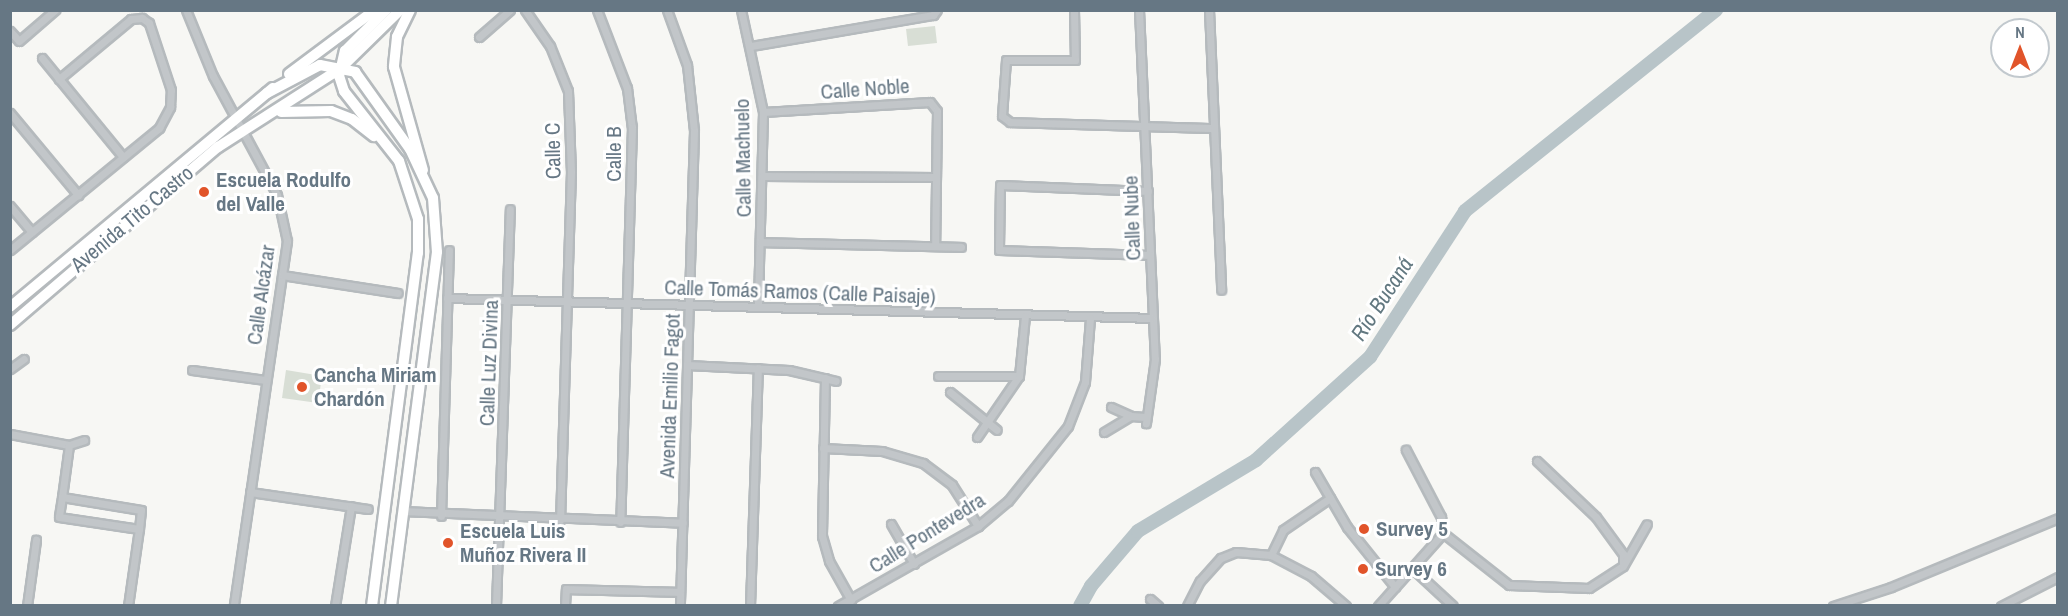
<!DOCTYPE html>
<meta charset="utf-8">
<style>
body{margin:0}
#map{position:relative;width:2068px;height:616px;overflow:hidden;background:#f7f7f4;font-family:"Archivo Narrow",sans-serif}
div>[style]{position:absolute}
.green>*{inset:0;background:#d8ded5}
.river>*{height:14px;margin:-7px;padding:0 7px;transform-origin:7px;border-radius:7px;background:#b8c4c8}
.roads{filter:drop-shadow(2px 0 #b5babd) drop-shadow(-2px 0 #b5babd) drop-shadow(0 2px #b5babd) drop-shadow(0 -2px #b5babd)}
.street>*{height:7px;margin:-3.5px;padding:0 3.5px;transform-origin:3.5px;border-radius:3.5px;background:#c2c6c9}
.primary>*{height:10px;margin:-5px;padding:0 5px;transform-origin:5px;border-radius:5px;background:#fff}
.dots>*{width:16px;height:16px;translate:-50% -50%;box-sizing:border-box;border:3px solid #fff;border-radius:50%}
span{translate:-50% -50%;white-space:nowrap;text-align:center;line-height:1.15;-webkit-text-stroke:6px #fff;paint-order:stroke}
.street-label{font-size:21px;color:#667784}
.poi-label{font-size:21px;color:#667784;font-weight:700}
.left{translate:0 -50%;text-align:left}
.water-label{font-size:22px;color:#627880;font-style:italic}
.frame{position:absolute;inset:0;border:12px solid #667784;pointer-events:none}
.north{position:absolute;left:1990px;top:18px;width:60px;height:60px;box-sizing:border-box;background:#fff;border:2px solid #c2c9ce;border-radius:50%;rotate:0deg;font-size:16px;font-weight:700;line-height:24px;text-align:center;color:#667784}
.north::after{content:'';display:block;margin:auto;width:21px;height:27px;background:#e1542a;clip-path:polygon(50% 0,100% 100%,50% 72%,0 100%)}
</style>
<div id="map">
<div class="green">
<i style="clip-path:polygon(935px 26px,937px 43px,908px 46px,906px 29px)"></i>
<i style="clip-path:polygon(286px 370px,322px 376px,318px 403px,282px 398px)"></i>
</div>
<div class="river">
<i style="left:1080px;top:606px;width:23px;rotate:-61deg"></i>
<i style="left:1091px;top:586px;width:72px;rotate:-49.5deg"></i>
<i style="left:1138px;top:531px;width:138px;rotate:-31deg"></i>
<i style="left:1256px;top:460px;width:154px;rotate:-42.1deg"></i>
<i style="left:1370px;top:357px;width:174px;rotate:-56.9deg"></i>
<i style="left:1465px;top:211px;width:322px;rotate:-38.7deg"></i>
</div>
<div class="roads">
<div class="street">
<i style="left:186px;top:10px;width:71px;rotate:67.8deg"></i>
<i style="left:213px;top:76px;width:135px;rotate:61.7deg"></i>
<i style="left:277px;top:195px;width:47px;rotate:77.7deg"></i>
<i style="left:287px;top:241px;width:369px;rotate:98.3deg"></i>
<i style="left:525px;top:10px;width:44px;rotate:55.2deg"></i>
<i style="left:550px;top:46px;width:48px;rotate:68.2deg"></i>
<i style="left:568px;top:91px;width:80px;rotate:87.9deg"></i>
<i style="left:571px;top:171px;width:349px;rotate:91.8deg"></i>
<i style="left:597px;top:10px;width:84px;rotate:69deg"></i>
<i style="left:627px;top:88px;width:39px;rotate:83deg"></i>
<i style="left:632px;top:127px;width:395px;rotate:91.7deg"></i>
<i style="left:667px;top:10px;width:59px;rotate:70deg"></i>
<i style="left:687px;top:65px;width:66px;rotate:83.9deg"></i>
<i style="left:694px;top:131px;width:475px;rotate:91.7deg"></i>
<i style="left:741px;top:10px;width:104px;rotate:77.8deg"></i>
<i style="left:763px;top:112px;width:194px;rotate:91.5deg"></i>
<i style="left:1074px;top:10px;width:50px;rotate:88.9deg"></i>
<i style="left:1075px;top:60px;width:69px;rotate:180deg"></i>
<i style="left:1006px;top:60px;width:56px;rotate:94.1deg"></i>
<i style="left:1002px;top:116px;width:10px;rotate:37deg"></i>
<i style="left:1010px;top:122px;width:204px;rotate:1.7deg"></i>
<i style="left:1139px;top:10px;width:349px;rotate:87.4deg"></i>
<i style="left:1155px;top:359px;width:65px;rotate:98deg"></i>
<i style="left:1209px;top:10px;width:280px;rotate:87.5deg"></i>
<i style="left:10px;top:31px;width:13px;rotate:48deg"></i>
<i style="left:19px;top:41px;width:48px;rotate:-40.7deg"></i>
<i style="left:479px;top:37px;width:41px;rotate:-41.1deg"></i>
<i style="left:751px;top:46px;width:185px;rotate:-9.7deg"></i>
<i style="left:933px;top:15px;width:6px;rotate:-51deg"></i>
<i style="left:42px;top:58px;width:128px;rotate:50.7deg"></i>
<i style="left:763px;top:112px;width:167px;rotate:-3.4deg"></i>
<i style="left:930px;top:102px;width:11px;rotate:52deg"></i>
<i style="left:937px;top:111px;width:135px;rotate:90.8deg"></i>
<i style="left:10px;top:113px;width:107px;rotate:50.3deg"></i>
<i style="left:763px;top:176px;width:173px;rotate:0.3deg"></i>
<i style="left:1148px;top:191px;width:148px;rotate:-177.7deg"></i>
<i style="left:1000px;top:185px;width:65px;rotate:90.9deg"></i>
<i style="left:999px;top:250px;width:151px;rotate:1.9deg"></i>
<i style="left:10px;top:206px;width:34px;rotate:50deg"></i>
<i style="left:760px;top:242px;width:201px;rotate:1.4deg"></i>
<i style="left:10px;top:250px;width:193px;rotate:-39.3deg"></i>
<i style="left:159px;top:128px;width:24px;rotate:-62deg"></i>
<i style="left:170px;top:107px;width:17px;rotate:-87deg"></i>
<i style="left:171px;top:90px;width:71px;rotate:-108.2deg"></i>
<i style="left:149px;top:23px;width:9px;rotate:-144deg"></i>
<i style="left:142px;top:18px;width:11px;rotate:175deg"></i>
<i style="left:131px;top:19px;width:94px;rotate:140.2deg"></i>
<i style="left:282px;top:275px;width:117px;rotate:8.8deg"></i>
<i style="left:447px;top:298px;width:705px;rotate:1.62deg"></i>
<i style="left:687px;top:365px;width:102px;rotate:2.8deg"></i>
<i style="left:789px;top:370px;width:48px;rotate:13.2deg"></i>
<i style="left:10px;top:369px;width:17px;rotate:-36deg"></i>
<i style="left:192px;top:370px;width:74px;rotate:7.8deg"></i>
<i style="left:938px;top:376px;width:81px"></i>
<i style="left:825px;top:378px;width:158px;rotate:91.1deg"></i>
<i style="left:822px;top:536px;width:26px;rotate:74deg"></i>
<i style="left:829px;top:561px;width:45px;rotate:60.6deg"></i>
<i style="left:950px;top:392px;width:60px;rotate:39deg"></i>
<i style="left:1111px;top:407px;width:22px;rotate:24deg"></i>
<i style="left:1104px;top:432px;width:31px;rotate:-31deg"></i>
<i style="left:1131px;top:416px;width:14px;rotate:4deg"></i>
<i style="left:10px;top:434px;width:60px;rotate:10.6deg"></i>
<i style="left:69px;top:445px;width:16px;rotate:-18deg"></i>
<i style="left:977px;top:437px;width:74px;rotate:-55.5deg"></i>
<i style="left:1019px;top:376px;width:60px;rotate:-84.3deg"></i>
<i style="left:823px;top:448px;width:59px;rotate:2.9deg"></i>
<i style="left:882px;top:451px;width:43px;rotate:16.3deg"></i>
<i style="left:923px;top:463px;width:36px;rotate:37deg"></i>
<i style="left:952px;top:485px;width:49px;rotate:57.6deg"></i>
<i style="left:1537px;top:461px;width:81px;rotate:43.5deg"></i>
<i style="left:1596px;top:517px;width:46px;rotate:53.9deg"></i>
<i style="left:1623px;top:554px;width:10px;rotate:90deg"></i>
<i style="left:1315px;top:472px;width:64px;rotate:59.8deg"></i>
<i style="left:1347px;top:527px;width:77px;rotate:51.3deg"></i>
<i style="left:250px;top:492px;width:119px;rotate:8.2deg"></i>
<i style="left:62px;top:497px;width:52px;rotate:-82.3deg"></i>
<i style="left:402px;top:511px;width:281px;rotate:2.4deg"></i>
<i style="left:441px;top:516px;width:266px;rotate:-88.3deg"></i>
<i style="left:891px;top:524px;width:46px;rotate:60.1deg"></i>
<i style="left:1443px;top:533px;width:84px;rotate:38.2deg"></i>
<i style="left:1509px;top:585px;width:80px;rotate:2.1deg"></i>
<i style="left:1589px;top:588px;width:40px;rotate:-32.9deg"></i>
<i style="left:1623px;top:566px;width:48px;rotate:-60.3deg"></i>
<i style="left:1271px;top:555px;width:28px;rotate:-64deg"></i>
<i style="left:1283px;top:530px;width:57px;rotate:-34.2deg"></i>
<i style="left:1413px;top:569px;width:54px;rotate:42.8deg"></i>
<i style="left:1150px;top:599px;width:11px;rotate:41deg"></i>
<i style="left:27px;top:606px;width:67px;rotate:-82.2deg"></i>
<i style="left:128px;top:606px;width:78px;rotate:-81.9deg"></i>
<i style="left:139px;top:529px;width:19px;rotate:-84deg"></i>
<i style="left:141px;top:510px;width:80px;rotate:-170.7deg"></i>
<i style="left:62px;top:497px;width:20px;rotate:99deg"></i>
<i style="left:59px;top:517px;width:81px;rotate:8.5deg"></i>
<i style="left:335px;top:606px;width:101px;rotate:-80.9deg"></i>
<i style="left:496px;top:606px;width:397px;rotate:-88deg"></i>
<i style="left:565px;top:606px;width:17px;rotate:-87deg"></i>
<i style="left:566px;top:589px;width:114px;rotate:1.5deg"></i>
<i style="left:750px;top:606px;width:238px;rotate:-88.1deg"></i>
<i style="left:838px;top:606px;width:161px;rotate:-29.7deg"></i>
<i style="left:978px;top:526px;width:39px;rotate:-40deg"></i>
<i style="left:1008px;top:501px;width:96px;rotate:-51.3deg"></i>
<i style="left:1068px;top:426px;width:47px;rotate:-68.9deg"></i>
<i style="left:1085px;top:382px;width:64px;rotate:-85.5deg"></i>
<i style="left:1187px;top:606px;width:28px;rotate:-63deg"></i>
<i style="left:1200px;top:581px;width:31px;rotate:-48deg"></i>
<i style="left:1221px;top:558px;width:16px;rotate:-22deg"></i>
<i style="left:1236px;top:552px;width:35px;rotate:5deg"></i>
<i style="left:1271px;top:555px;width:45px;rotate:27.7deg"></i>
<i style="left:1311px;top:576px;width:46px;rotate:40.6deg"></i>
<i style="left:1378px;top:606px;width:98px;rotate:-48.3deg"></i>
<i style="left:1443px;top:533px;width:16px;rotate:-97deg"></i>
<i style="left:1441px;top:517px;width:76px;rotate:-117.6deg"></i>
<i style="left:1833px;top:606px;width:61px;rotate:-18.1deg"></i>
<i style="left:1891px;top:587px;width:181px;rotate:-22.4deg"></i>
<i style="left:2001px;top:606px;width:64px;rotate:-27deg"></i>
</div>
<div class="primary">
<i style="left:410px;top:10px;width:30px;rotate:116deg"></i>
<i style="left:397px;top:37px;width:30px;rotate:96deg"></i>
<i style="left:394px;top:67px;width:107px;rotate:74.3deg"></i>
<i style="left:289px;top:74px;width:107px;rotate:-36.7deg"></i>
<i style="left:267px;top:93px;width:60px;rotate:-27.8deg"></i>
<i style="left:320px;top:65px;width:36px;rotate:11deg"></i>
<i style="left:355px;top:72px;width:95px;rotate:54.5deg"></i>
<i style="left:410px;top:149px;width:54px;rotate:64.9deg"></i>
<i style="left:433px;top:198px;width:54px;rotate:85.8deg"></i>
<i style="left:437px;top:252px;width:357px;rotate:97.4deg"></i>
<i style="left:281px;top:112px;width:50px;rotate:-1.1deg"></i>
<i style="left:331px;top:111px;width:22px;rotate:21deg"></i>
<i style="left:352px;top:119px;width:28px;rotate:38deg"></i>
<i style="left:10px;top:307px;width:342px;rotate:-39.8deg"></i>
<i style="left:10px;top:325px;width:274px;rotate:-40.6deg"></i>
<i style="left:218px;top:147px;width:146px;rotate:-32.7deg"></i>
<i style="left:341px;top:68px;width:83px;rotate:-44.5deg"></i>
<i style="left:372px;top:606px;width:356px;rotate:-82.6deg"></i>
<i style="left:418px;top:253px;width:34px;rotate:-90deg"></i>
<i style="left:418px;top:219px;width:61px;rotate:-108.1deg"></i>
<i style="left:399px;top:161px;width:89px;rotate:-128.2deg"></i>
<i style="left:344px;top:91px;width:16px;rotate:-108deg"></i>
<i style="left:339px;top:76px;width:26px;rotate:-77deg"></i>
<i style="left:345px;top:51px;width:58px;rotate:-45deg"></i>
</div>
</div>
<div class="dots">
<i style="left:204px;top:192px;background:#e1542a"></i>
<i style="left:302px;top:387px;background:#e1542a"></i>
<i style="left:1364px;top:529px;background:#e1542a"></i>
<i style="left:448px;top:543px;background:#e1542a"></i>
<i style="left:1363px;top:569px;background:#e1542a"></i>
</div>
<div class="street-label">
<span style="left:865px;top:89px;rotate:-4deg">Calle Noble</span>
<span style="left:553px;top:151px;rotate:-91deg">Calle C</span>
<span style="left:614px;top:154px;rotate:-90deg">Calle B</span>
<span style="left:743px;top:158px;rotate:-91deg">Calle Machuelo</span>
<span style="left:1132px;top:218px;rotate:-92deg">Calle Nube</span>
<span style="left:132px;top:219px;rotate:-40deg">Avenida Tito Castro</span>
<span style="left:800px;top:292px;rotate:2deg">Calle Tomás Ramos (Calle Paisaje)</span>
<span style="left:261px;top:295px;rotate:-82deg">Calle Alcázar</span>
<span style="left:489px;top:363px;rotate:-88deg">Calle Luz Divina</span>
<span style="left:670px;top:396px;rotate:-88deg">Avenida Emilio Fagot</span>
<span style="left:927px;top:533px;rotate:-32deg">Calle Pontevedra</span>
</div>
<div class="poi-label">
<span class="left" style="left:216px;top:192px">Escuela Rodulfo<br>del Valle</span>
<span class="left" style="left:314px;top:387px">Cancha Miriam<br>Chardón</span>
<span class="left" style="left:1376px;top:529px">Survey 5</span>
<span class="left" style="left:460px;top:543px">Escuela Luis<br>Muñoz Rivera II</span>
<span class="left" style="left:1375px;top:569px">Survey 6</span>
</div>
<div class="water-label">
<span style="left:1382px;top:299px;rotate:-57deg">Río Bucaná</span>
</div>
<div class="frame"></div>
<div class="north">N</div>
</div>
